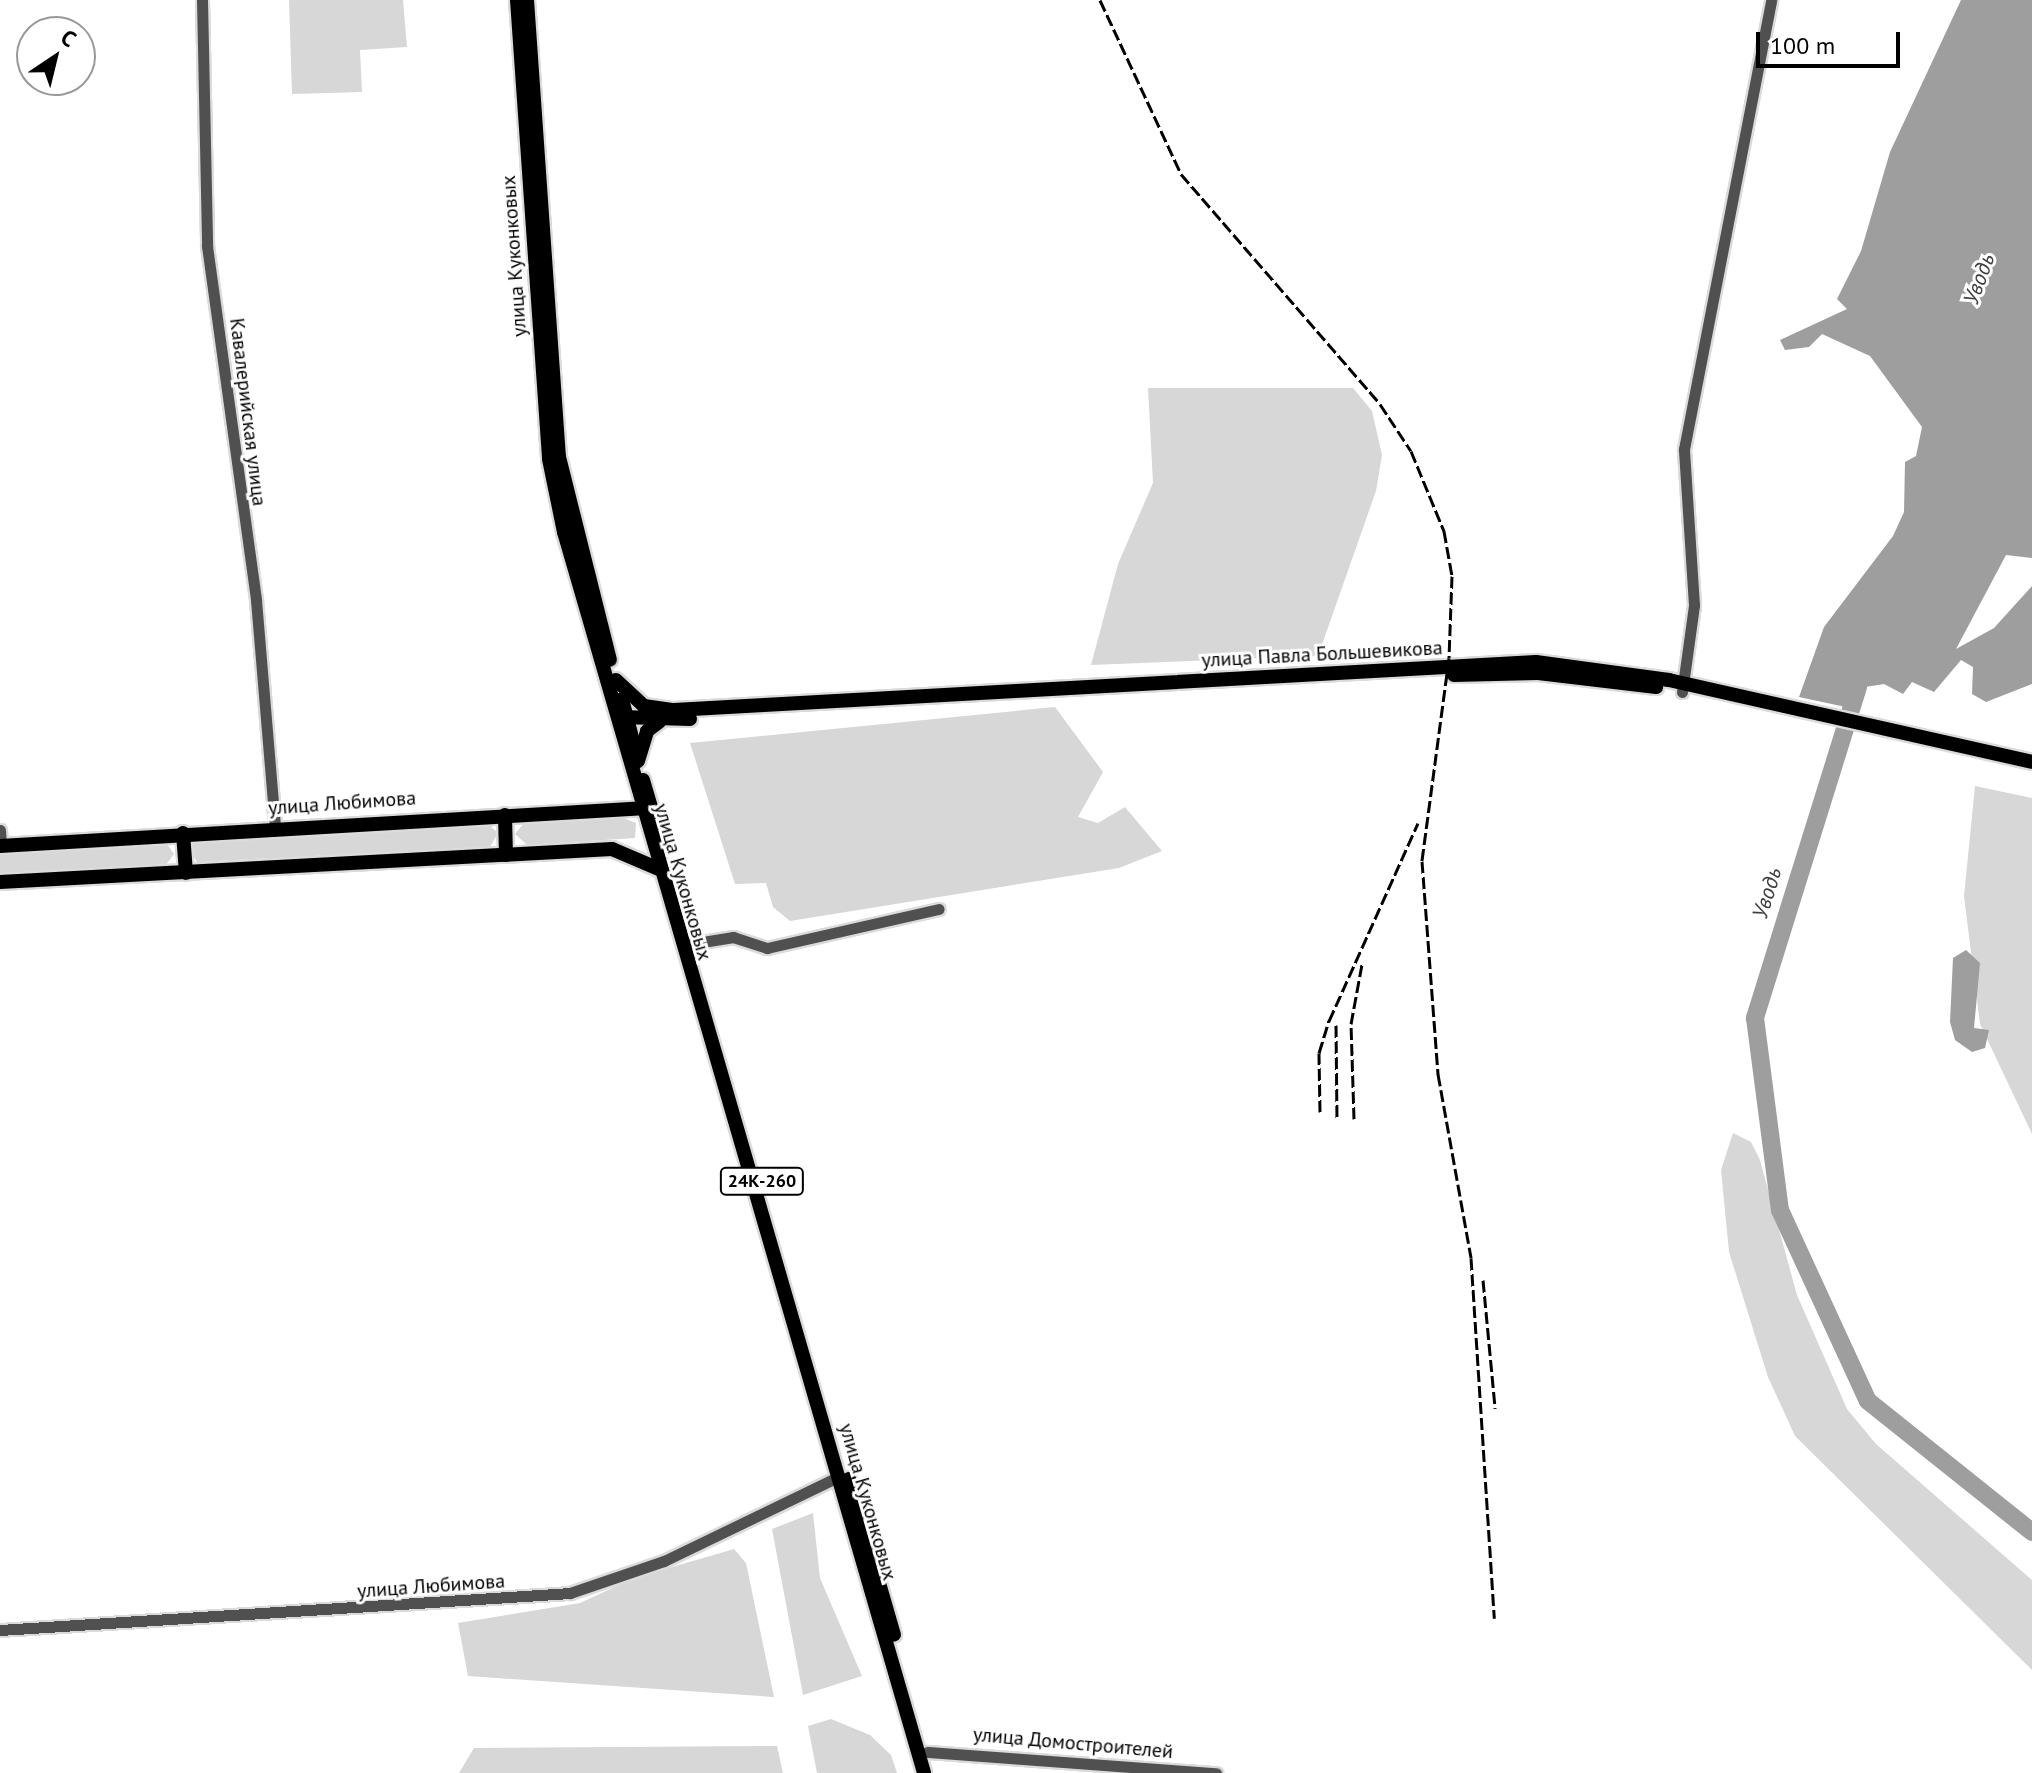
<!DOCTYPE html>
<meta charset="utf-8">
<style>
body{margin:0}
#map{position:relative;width:2032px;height:1773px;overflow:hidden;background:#fff;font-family:"PT Sans",sans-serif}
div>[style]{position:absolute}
.green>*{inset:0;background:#d7d7d7}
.water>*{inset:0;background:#9e9e9e}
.river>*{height:18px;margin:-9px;padding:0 9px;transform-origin:9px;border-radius:9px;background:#9e9e9e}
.roads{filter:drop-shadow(2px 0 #dbdbdb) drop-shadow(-2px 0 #dbdbdb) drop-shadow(0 2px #dbdbdb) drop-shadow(0 -2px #dbdbdb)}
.minor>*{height:11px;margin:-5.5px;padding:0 5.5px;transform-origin:5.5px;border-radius:5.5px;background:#505050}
.major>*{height:14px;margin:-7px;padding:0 7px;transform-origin:7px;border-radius:7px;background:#000}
.rail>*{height:3px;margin-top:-1.5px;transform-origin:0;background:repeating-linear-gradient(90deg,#000 0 12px,transparent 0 16px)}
span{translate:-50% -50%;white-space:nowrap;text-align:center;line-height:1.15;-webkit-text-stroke:6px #fff;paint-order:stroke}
.shield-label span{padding:2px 6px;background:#fff;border:2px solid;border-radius:6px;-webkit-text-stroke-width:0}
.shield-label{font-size:18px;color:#000;font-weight:700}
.street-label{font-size:20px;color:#000}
.water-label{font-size:22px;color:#3f3f3f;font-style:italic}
.north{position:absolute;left:16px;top:16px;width:80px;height:80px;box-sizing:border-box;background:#fff;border:2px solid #999;border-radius:50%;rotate:35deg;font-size:22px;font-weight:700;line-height:32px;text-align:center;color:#000}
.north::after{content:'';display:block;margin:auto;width:28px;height:36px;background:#000;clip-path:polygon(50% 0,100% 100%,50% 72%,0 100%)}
.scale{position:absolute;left:1756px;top:32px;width:144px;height:36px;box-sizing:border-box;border:4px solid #000;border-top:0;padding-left:10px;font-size:24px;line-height:28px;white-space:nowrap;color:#000;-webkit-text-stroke:6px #fff;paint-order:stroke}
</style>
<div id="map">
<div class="green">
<i style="clip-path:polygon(289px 0,403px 0,407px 47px,360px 50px,362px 92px,292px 94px)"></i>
<i style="clip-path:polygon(1148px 388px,1353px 388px,1372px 411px,1382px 455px,1376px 491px,1318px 656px,1091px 665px,1118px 564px,1153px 483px)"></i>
<i style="clip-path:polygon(1055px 707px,1103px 772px,1078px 817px,1098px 823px,1125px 807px,1162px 851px,1119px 868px,790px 921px,773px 907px,766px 883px,735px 884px,690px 743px)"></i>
<i style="clip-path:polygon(1975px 786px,2032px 798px,2032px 1134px,1980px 1024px,1964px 896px)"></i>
<i style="clip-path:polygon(620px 817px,636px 823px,635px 838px,527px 845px,515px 834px,524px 823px)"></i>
<i style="clip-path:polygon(489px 825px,498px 833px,490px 847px,197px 862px,188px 849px,198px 840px)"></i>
<i style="clip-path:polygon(165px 841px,174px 854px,166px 865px,0 875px,0 852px)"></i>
<i style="clip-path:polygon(1733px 1133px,1751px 1142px,1760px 1160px,1797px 1295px,1847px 1409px,1876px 1444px,2032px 1580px,2032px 1670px,1795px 1436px,1768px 1377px,1729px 1252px,1721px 1170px)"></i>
<i style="clip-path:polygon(813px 1513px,820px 1578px,862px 1676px,803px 1695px,772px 1529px)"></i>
<i style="clip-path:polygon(734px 1549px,746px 1563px,774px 1697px,468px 1676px,458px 1623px,580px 1603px,634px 1578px)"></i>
<i style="clip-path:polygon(831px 1719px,870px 1735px,891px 1755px,897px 1773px,817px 1773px,808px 1726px)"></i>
<i style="clip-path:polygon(777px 1746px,783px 1773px,459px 1773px,474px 1748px)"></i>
</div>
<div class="water">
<i style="clip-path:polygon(1961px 0,2032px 0,2032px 558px,2006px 555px,1956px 649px,1994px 628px,2032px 586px,2032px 684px,1986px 702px,1972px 694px,1973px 667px,1961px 660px,1934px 692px,1912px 682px,1903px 694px,1884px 684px,1865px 687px,1855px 709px,1799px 697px,1824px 627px,1893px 536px,1904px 512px,1905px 462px,1916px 456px,1922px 427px,1870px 356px,1822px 334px,1809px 347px,1785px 350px,1780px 340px,1847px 309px,1837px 299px,1861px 251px,1890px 152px)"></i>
<i style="clip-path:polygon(1966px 950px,1980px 963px,1974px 1028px,1989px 1030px,1985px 1048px,1972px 1052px,1955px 1040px,1950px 1022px,1953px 958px)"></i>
</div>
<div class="river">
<i style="left:1858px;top:687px;width:347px;rotate:107.3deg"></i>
<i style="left:1755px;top:1018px;width:194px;rotate:82.6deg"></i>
<i style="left:1780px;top:1210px;width:210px;rotate:65.3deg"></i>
<i style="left:1868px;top:1401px;width:210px;rotate:38.6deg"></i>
</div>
<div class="roads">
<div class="minor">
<i style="left:202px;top:0;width:246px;rotate:88.8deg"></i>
<i style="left:207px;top:246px;width:357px;rotate:82.1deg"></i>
<i style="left:256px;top:600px;width:229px;rotate:85.2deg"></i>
<i style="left:1682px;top:692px;width:88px;rotate:-82.1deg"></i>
<i style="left:1694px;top:605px;width:156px;rotate:-93.7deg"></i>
<i style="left:1684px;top:449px;width:457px;rotate:-79deg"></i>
<i style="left:0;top:830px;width:16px;rotate:86deg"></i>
<i style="left:690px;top:944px;width:44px;rotate:-9.2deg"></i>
<i style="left:733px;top:937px;width:36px;rotate:18deg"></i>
<i style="left:767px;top:948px;width:176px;rotate:-12.8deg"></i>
<i style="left:0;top:1630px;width:571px;rotate:-3.71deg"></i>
<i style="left:570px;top:1593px;width:99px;rotate:-18.8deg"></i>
<i style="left:664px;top:1561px;width:195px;rotate:-25.8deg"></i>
<i style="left:927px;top:1752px;width:290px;rotate:4.2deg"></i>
</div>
<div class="major">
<i style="left:517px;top:0;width:460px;rotate:86deg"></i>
<i style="left:549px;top:459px;width:75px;rotate:78.4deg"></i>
<i style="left:564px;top:532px;width:1292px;rotate:73.82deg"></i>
<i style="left:527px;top:0;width:458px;rotate:86deg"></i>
<i style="left:559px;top:457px;width:209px;rotate:75.9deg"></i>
<i style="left:1454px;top:675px;width:84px;rotate:-1.4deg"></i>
<i style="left:1538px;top:673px;width:119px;rotate:6.8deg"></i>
<i style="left:616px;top:680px;width:38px;rotate:43deg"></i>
<i style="left:644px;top:706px;width:30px;rotate:8deg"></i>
<i style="left:674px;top:710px;width:863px;rotate:-3.19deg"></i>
<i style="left:1536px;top:662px;width:134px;rotate:7.7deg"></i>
<i style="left:1669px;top:680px;width:372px;rotate:12.7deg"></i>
<i style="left:622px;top:699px;width:48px;rotate:75.4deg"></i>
<i style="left:620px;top:717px;width:70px;rotate:1.6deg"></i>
<i style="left:638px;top:761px;width:31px;rotate:-73deg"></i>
<i style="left:647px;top:731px;width:15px;rotate:-37deg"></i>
<i style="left:643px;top:780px;width:64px;rotate:73.6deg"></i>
<i style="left:505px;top:815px;width:40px;rotate:88.6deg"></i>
<i style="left:183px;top:833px;width:40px;rotate:85.7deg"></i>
<i style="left:0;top:846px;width:648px;rotate:-3.36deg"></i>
<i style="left:0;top:882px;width:613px;rotate:-3.09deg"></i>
<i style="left:612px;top:849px;width:51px;rotate:23.1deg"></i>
<i style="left:849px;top:1479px;width:162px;rotate:73.9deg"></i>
</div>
</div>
<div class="rail">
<i style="left:1100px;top:0;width:192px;rotate:65deg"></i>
<i style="left:1181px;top:174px;width:304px;rotate:49.1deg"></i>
<i style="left:1380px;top:404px;width:56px;rotate:56.6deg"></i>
<i style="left:1411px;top:451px;width:87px;rotate:67.6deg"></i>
<i style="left:1444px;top:531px;width:46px;rotate:79.9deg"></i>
<i style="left:1452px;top:576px;width:82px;rotate:92.1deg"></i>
<i style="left:1449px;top:658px;width:205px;rotate:97.6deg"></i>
<i style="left:1422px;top:861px;width:214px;rotate:85.7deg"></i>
<i style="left:1438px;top:1074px;width:187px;rotate:79.8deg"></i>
<i style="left:1471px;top:1258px;width:361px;rotate:86.3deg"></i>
<i style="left:1336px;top:1025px;width:95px;rotate:89.4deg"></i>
<i style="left:1320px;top:1112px;width:59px;rotate:-91deg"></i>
<i style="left:1319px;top:1053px;width:34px;rotate:-73deg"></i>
<i style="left:1329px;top:1021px;width:217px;rotate:-65.8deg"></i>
<i style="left:1354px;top:1119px;width:95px;rotate:-91.8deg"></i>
<i style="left:1351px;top:1024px;width:61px;rotate:-79.6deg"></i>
<i style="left:1483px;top:1280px;width:129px;rotate:84.6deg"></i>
</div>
<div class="shield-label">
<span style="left:762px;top:1181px">24К-260</span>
</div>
<div class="street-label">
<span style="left:514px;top:256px;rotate:-94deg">улица Куконковых</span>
<span style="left:248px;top:412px;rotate:83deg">Кавалерийская улица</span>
<span style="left:1322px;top:654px;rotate:-3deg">улица Павла Большевикова</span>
<span style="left:342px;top:803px;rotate:-4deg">улица Любимова</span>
<span style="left:683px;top:882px;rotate:74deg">улица Куконковых</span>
<span style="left:868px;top:1502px;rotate:74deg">улица Куконковых</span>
<span style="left:431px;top:1586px;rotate:-4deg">улица Любимова</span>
<span style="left:1073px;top:1743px;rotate:5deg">улица Домостроителей</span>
</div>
<div class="water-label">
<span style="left:1979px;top:279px;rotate:-70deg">Уводь</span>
<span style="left:1767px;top:893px;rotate:-73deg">Уводь</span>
</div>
<div class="north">С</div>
<div class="scale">100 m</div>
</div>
